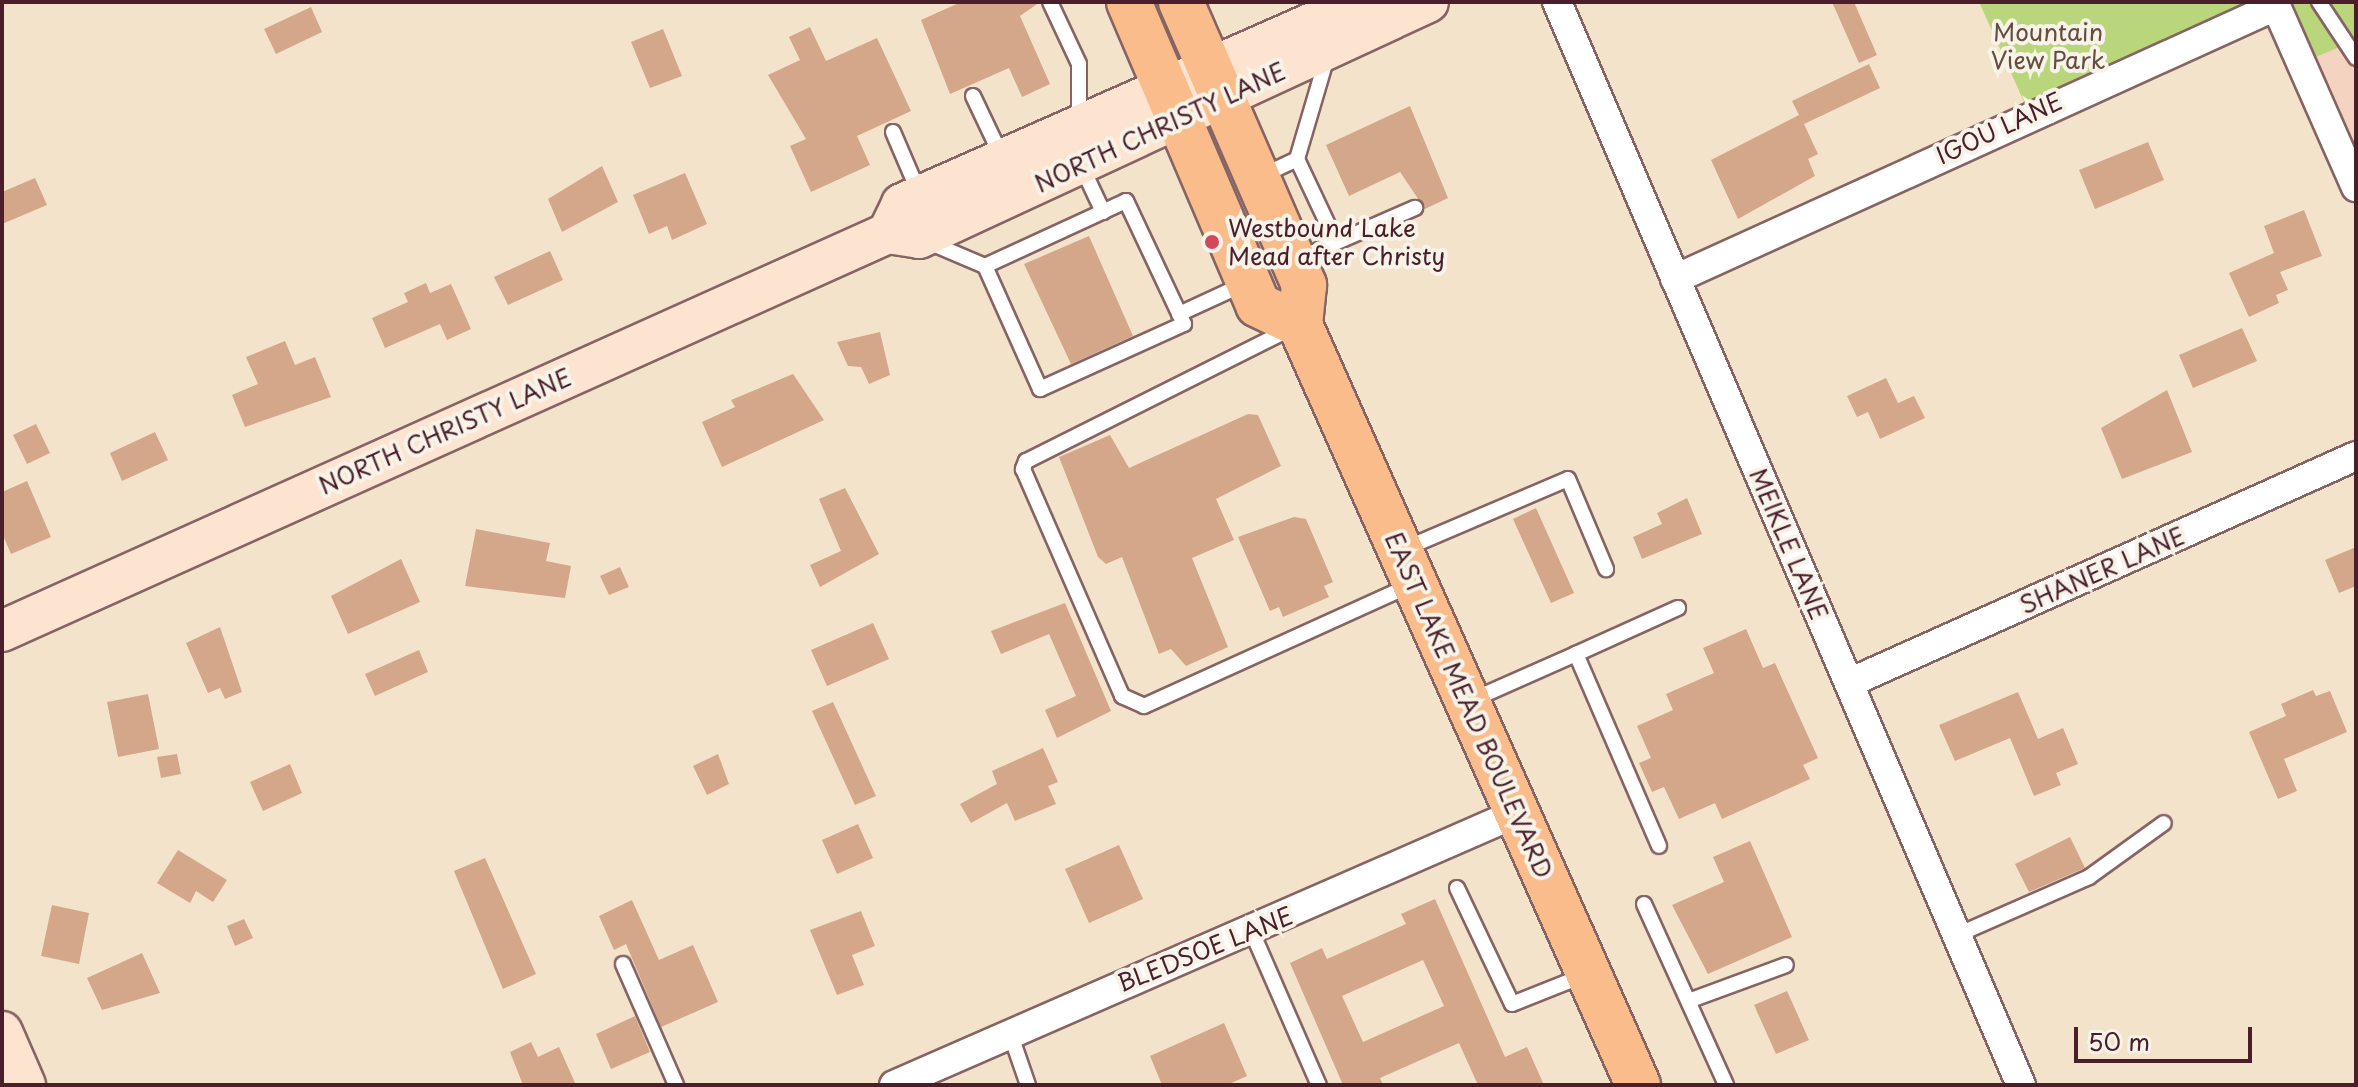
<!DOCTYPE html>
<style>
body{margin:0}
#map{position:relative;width:2358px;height:1087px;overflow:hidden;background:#f4e3cb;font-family:"Playpen Sans",sans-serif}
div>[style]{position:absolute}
.built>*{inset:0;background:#f4d3c1}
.green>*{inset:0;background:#b9d67c}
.building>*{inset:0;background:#d4a78a}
.roads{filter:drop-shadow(2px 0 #866463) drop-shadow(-2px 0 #866463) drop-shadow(0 2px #866463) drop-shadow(0 -2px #866463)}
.lane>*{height:14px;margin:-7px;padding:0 7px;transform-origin:7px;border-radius:7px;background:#fff}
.street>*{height:28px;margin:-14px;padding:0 14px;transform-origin:14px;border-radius:14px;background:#fff}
.secondary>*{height:40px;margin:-20px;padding:0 20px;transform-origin:20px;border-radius:20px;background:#fde4d0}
.primary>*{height:44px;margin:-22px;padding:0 22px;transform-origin:22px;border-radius:22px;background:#f9bc8a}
.dots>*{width:22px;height:22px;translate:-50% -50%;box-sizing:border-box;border:4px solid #f7f3e8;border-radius:50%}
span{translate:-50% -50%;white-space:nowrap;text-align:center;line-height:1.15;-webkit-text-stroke:8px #f7f3e8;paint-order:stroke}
.park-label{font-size:24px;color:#664d3f}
.street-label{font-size:24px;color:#4a1f2b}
.poi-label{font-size:24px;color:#4a1f2b}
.left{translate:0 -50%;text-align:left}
.frame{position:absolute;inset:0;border:4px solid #4a1f2b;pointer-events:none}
.scale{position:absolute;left:2074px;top:1027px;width:178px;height:36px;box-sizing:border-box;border:4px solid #4a1f2b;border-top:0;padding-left:10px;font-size:24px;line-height:28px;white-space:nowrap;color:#4a1f2b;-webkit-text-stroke:6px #f7f3e8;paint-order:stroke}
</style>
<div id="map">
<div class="built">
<i style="clip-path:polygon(2356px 40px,2356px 150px,2316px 57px)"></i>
</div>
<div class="green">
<i style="clip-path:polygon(1979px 2px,2249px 2px,2025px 104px)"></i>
<i style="clip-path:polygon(2292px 2px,2356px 2px,2356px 40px,2316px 57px)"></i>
</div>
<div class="building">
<i style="clip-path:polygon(961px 2px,1040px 2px,1020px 16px,1050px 84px,1022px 97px,1009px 68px,950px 94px,921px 20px)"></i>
<i style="clip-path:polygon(1832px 2px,1854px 2px,1877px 55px,1859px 63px)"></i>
<i style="clip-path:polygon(311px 7px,322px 32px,276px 54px,264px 29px)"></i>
<i style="clip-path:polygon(810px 27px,826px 61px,877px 38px,911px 111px,857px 136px,870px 165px,811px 192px,790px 146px,806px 139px,768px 75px,800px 60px,789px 37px)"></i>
<i style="clip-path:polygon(663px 29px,682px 76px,650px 88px,631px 42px)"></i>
<i style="clip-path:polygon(1869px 64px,1880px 88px,1804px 124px,1818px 154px,1808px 159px,1815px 176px,1738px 219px,1711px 160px,1799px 115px,1792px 101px)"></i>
<i style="clip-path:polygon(1410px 106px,1448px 198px,1425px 209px,1400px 172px,1349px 196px,1326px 145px)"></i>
<i style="clip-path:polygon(2148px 142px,2164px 180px,2095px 209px,2079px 170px)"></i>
<i style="clip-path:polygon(602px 166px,618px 202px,562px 232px,548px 199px)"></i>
<i style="clip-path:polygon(685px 173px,707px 224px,672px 240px,667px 226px,649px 234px,633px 195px)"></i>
<i style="clip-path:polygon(35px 178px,47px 205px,2px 224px,2px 192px)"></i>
<i style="clip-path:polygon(2304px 210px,2322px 256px,2280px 272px,2288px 290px,2276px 295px,2279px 303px,2249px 317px,2229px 273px,2274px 253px,2264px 226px)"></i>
<i style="clip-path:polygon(1089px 236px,1133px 336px,1071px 364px,1024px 264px)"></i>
<i style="clip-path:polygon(550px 251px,563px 280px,508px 305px,494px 277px)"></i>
<i style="clip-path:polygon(426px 283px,430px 293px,451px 284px,471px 329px,447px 340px,440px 324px,385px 348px,372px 318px,408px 302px,404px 293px)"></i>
<i style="clip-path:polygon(2242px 328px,2257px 361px,2193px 388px,2179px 355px)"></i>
<i style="clip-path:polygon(880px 332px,890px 375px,869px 384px,861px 367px,848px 366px,837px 342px)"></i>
<i style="clip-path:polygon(285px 341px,295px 365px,315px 357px,331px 397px,245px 427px,232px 395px,258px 384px,246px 357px)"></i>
<i style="clip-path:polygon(793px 374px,824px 420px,722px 467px,702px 422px,735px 407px,731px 400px)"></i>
<i style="clip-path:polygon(1886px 378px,1898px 403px,1914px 396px,1925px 418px,1880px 439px,1868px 412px,1857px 417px,1847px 396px)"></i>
<i style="clip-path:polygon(2167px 390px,2192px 452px,2122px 479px,2101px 428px)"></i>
<i style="clip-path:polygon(1248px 414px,1258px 415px,1281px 466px,1216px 499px,1234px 540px,1192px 558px,1228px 647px,1186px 666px,1171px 649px,1159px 654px,1122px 557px,1106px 564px,1098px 557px,1059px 457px,1110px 435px,1129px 468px)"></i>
<i style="clip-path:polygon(36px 424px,50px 453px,27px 464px,13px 435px)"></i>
<i style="clip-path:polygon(155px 432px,168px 460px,122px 481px,110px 453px)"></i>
<i style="clip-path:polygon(27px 481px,51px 537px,11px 554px,2px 533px,2px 492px)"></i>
<i style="clip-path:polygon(845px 488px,879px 554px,820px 587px,810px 565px,841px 551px,819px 499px)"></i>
<i style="clip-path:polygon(1687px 498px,1702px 534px,1642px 559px,1633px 537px,1662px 524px,1657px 513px)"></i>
<i style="clip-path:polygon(1536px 508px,1574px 593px,1551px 603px,1513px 519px)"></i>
<i style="clip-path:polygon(1294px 517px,1306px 519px,1333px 582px,1324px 586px,1329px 597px,1283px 617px,1279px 607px,1270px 611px,1238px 537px)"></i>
<i style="clip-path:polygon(476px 529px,550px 543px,546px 561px,571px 566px,565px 598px,465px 586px)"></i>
<i style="clip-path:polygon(2356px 547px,2356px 586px,2339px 593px,2325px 560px)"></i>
<i style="clip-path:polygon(401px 559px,420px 602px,348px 634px,331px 596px)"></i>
<i style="clip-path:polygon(620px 567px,629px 587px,609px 595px,600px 576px)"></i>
<i style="clip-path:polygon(1065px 603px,1111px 711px,1057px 738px,1045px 710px,1076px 696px,1049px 634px,1001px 654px,991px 631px)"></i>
<i style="clip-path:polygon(873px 623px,889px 659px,827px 686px,811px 650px)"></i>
<i style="clip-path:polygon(220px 627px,242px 692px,225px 699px,220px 688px,208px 693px,186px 643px)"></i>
<i style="clip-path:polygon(1746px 629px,1763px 668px,1775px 663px,1818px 758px,1803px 765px,1810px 779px,1722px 819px,1715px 803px,1679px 819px,1664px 787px,1652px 792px,1639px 763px,1651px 758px,1637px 726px,1673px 710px,1666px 694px,1714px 673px,1703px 648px)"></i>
<i style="clip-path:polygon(419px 650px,428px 672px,375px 696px,365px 674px)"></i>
<i style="clip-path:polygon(2313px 690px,2316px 696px,2330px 691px,2347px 732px,2284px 759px,2297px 791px,2278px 799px,2249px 732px,2286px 716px,2281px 704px)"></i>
<i style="clip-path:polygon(2018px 692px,2038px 739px,2063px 728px,2078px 764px,2056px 773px,2061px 785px,2034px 796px,2010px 738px,1955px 761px,1939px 725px)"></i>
<i style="clip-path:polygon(148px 694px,159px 749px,118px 757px,107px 702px)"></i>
<i style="clip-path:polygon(833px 702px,876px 796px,855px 805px,812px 711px)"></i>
<i style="clip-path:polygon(1043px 748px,1058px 782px,1048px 786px,1056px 804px,1015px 821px,1007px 803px,971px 823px,960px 804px,997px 784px,992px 771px)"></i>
<i style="clip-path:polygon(177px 754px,181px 774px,161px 778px,157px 757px)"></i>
<i style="clip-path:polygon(718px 754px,729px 784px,707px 795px,693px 766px)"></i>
<i style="clip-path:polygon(290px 764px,302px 793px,263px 811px,250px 782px)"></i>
<i style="clip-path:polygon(858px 824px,873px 858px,837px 874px,822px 840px)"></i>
<i style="clip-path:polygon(2070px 837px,2085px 868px,2029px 892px,2015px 864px)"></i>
<i style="clip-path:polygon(1750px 841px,1792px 937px,1708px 974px,1672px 905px,1724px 882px,1713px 857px)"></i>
<i style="clip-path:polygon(1119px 845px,1143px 899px,1089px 923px,1065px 869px)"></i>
<i style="clip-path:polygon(178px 850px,227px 880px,213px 902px,196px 891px,190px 903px,157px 883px)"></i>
<i style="clip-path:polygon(485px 858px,536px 974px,503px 989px,454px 871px)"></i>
<i style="clip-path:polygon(evenodd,1435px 899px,1505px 1057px,1527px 1047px,1544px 1085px,1478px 1085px,1459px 1043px,1380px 1078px,1383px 1085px,1343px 1085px,1290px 963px,1322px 948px,1327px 959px,1372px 939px,1406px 924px,1401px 914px,1435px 899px,1423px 960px,1444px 1006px,1363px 1042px,1342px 996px,1423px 960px)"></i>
<i style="clip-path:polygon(632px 900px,659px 960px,693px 945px,718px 1002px,661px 1027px,626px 944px,614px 950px,599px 916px)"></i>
<i style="clip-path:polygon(52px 905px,89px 913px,79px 964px,41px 956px)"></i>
<i style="clip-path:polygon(861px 911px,875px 946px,852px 955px,864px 985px,837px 995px,810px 930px)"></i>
<i style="clip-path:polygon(244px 919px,253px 938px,235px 946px,227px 926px)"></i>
<i style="clip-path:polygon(142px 953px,160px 993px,102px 1010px,87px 978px)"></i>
<i style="clip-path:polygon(1787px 991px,1809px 1040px,1776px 1054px,1754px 1005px)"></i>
<i style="clip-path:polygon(635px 1016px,650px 1052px,611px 1069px,596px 1034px)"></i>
<i style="clip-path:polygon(1224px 1023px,1247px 1076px,1227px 1085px,1162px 1085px,1150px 1056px)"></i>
<i style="clip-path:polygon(531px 1042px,538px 1057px,559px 1047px,576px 1085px,523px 1085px,510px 1052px)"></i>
</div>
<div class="roads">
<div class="lane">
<i style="left:1050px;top:2px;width:68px;rotate:64.9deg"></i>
<i style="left:1079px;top:64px;width:58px;rotate:90deg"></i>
<i style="left:2319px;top:2px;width:67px;rotate:56.5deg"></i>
<i style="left:1327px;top:57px;width:106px;rotate:106.4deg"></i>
<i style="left:1297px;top:159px;width:92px;rotate:64.8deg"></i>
<i style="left:973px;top:96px;width:68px;rotate:64.6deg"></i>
<i style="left:893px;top:132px;width:69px;rotate:66.8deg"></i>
<i style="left:1081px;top:165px;width:52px;rotate:64.9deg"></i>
<i style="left:1261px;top:176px;width:40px;rotate:-25deg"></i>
<i style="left:926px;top:241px;width:64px;rotate:23deg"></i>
<i style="left:985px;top:266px;width:135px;rotate:65.9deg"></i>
<i style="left:1040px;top:389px;width:158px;rotate:-24.3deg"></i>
<i style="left:1184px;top:324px;width:136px;rotate:-115.2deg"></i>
<i style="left:1126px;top:201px;width:155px;rotate:155.3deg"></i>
<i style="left:1298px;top:259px;width:128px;rotate:-23.6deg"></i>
<i style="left:1179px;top:314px;width:72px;rotate:-24.8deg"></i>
<i style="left:1288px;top:330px;width:293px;rotate:153.4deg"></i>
<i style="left:1026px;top:461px;width:9px;rotate:111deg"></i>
<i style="left:1023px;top:469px;width:248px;rotate:66.4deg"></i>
<i style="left:1122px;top:696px;width:24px;rotate:24deg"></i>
<i style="left:1144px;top:706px;width:291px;rotate:-24.4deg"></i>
<i style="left:1404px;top:549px;width:178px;rotate:-23.1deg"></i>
<i style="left:1568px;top:479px;width:98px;rotate:67.1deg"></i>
<i style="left:1576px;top:654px;width:112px;rotate:-24.3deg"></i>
<i style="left:1472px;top:700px;width:114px;rotate:-23.9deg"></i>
<i style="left:1576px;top:654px;width:209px;rotate:66.6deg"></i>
<i style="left:1457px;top:888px;width:128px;rotate:64.6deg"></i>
<i style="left:1512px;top:1004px;width:79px;rotate:-21.7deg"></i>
<i style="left:1644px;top:904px;width:199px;rotate:65.6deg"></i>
<i style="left:1252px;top:932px;width:167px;rotate:66.4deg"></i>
<i style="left:1957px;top:935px;width:144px;rotate:-23.7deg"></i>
<i style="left:2089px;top:877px;width:92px;rotate:-35.8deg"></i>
<i style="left:623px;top:964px;width:132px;rotate:66.3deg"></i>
<i style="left:1691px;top:1000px;width:101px;rotate:-20.2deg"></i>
<i style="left:1010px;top:1033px;width:55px;rotate:70.9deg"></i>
</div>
<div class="street">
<i style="left:1557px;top:2px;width:1178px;rotate:66.81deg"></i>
<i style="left:1675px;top:279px;width:660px;rotate:-24.43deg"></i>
<i style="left:2276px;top:6px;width:198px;rotate:66.2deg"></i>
<i style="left:1849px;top:683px;width:555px;rotate:-24.12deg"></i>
<i style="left:894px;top:1085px;width:680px;rotate:-23.59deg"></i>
</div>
<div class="secondary">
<i style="left:888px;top:233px;width:32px;rotate:-64deg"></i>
<i style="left:902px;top:204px;width:501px;rotate:-23.8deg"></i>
<i style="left:2px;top:631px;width:971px;rotate:-24.19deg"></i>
<i style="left:888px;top:233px;width:31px;rotate:9deg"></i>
<i style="left:919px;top:238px;width:561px;rotate:-24.87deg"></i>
<i style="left:2px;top:1032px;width:58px;rotate:66.5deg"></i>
</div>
<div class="primary">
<i style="left:1129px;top:2px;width:329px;rotate:66.9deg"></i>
<i style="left:1258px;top:305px;width:47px;rotate:25.5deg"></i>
<i style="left:1181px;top:2px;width:309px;rotate:66.5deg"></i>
<i style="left:1304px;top:285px;width:40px;rotate:95.7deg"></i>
<i style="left:1300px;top:325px;width:832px;rotate:66.02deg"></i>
</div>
</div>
<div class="dots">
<i style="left:1212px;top:242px;background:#d1495b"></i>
</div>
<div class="park-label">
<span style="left:2048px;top:46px">Mountain<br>View Park</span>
</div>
<div class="street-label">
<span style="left:1160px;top:127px;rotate:-25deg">NORTH CHRISTY LANE</span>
<span style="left:1999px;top:128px;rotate:-25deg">IGOU LANE</span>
<span style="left:445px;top:431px;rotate:-24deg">NORTH CHRISTY LANE</span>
<span style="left:1789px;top:544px;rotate:67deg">MEIKLE LANE</span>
<span style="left:2102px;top:570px;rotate:-24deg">SHANER LANE</span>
<span style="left:1469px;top:705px;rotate:66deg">EAST LAKE MEAD BOULEVARD</span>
<span style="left:1205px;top:949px;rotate:-22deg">BLEDSOE LANE</span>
</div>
<div class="poi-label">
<span class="left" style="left:1228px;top:242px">Westbound Lake<br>Mead after Christy</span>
</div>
<div class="frame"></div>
<div class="scale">50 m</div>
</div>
